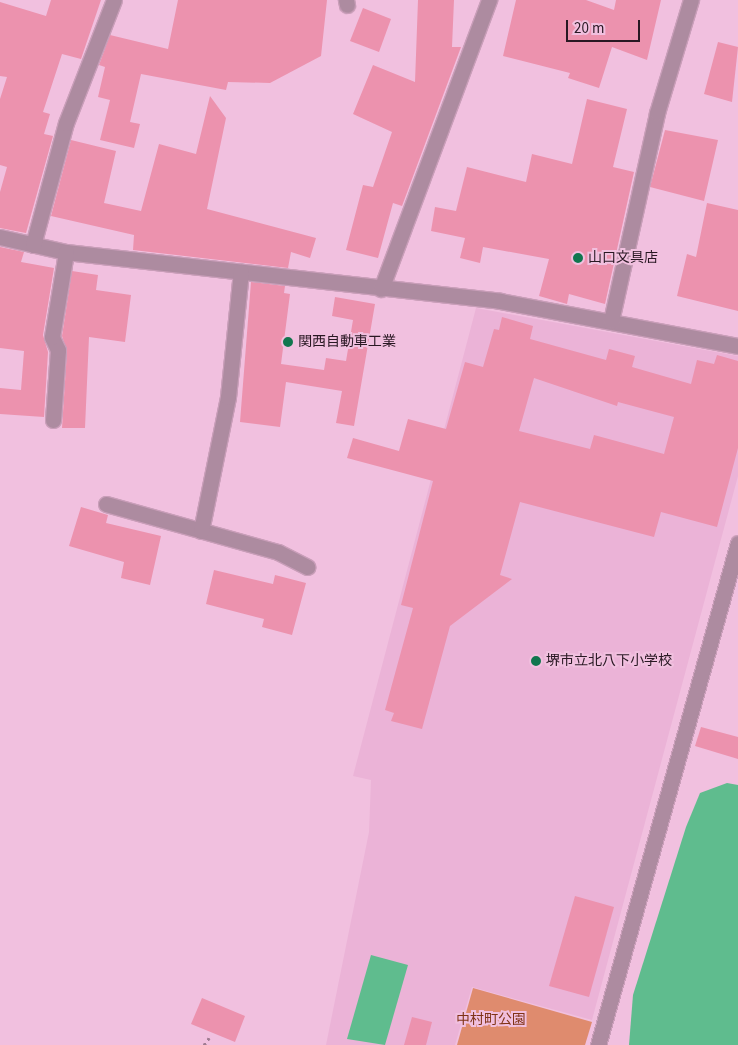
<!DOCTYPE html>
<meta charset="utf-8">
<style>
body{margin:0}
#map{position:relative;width:738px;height:1045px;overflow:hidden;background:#f1c0df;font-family:"Source Sans 3","Noto Sans JP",sans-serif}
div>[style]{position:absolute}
.built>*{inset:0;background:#ebb3d7}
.green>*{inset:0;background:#df8b6e}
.water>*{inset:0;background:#5fbc8e}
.building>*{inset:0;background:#ec92ae}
.path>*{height:3px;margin-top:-1.5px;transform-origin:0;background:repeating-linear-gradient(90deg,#9f7c92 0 2.5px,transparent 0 6.5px)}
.roads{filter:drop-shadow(1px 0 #c99eb9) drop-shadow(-1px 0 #c99eb9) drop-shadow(0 1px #c99eb9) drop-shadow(0 -1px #c99eb9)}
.minor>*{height:15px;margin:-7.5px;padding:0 7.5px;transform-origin:7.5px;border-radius:7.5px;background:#ad8ba0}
.dots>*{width:14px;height:14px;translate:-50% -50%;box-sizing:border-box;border:2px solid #f1c0df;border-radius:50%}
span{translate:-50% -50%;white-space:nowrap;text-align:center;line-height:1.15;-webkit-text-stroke:4px #f1c0df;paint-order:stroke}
.poi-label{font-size:14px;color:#291823}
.left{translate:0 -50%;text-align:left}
.park-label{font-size:14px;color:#803316}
.scale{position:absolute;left:566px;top:20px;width:74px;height:22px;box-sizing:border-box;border:2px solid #291823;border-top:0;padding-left:6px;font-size:15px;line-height:18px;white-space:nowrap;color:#291823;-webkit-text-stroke:4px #f1c0df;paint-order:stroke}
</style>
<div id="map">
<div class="built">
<i style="clip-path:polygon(476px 308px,738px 356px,738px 476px,592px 1020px,472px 987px,455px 1045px,326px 1045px,369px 832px,371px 780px,353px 776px)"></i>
</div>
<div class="green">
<i style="clip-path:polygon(473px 988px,592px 1022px,585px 1045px,457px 1045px)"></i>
</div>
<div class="water">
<i style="clip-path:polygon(727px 783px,738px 785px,738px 1045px,629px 1045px,633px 995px,686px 827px,700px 793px)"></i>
<i style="clip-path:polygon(371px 955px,408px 965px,385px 1045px,347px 1039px)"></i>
</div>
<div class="building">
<i style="clip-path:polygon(51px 0,101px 0,81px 59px,62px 54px,43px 112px,50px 114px,44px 134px,53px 136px,26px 233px,0 228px,0 192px,7px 167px,0 165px,0 99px,7px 77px,0 76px,0 2px,46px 16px)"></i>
<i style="clip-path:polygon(178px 0,327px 0,321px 56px,270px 83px,228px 82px,226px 90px,141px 74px,130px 122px,140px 124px,134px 148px,100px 140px,110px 100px,98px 97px,105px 67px,99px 65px,110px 35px,168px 49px)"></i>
<i style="clip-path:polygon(418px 0,454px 0,452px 47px,461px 47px,402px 206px,393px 203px,378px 258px,346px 250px,363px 185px,373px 187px,392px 132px,353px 114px,373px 65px,415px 82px)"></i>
<i style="clip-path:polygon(516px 0,586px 0,614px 10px,616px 0,661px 0,647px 60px,612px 47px,599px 88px,568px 78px,570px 73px,503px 56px)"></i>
<i style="clip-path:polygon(363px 8px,391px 19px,379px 52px,350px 41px)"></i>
<i style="clip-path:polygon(718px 42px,738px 47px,732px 102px,704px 94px)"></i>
<i style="clip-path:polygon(210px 96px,226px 118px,207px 209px,316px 238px,310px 258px,291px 252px,288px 268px,133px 250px,134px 235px,51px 216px,71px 140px,116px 151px,104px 203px,141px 211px,159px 144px,196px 154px)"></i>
<i style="clip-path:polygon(587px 99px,627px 109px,613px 167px,634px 172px,605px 304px,569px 294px,567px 304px,539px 296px,549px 259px,483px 247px,480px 263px,460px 258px,465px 238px,431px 231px,435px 207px,456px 211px,467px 167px,526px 182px,532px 154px,572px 164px)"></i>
<i style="clip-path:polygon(665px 130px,718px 140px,704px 201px,650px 187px)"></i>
<i style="clip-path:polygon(707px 203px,738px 210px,738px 311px,677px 296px,687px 254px,696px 257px)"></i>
<i style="clip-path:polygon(0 247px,24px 252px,21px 262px,54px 268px,43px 335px,48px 352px,44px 417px,0 414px,0 388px,21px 390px,24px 351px,0 348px)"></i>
<i style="clip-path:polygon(72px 271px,98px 275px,96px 290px,131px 295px,125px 342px,89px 337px,85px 428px,62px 428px,67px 351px,62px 336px)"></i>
<i style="clip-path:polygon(251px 282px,285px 286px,284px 293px,290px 294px,281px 364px,324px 370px,326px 358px,346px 361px,353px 320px,332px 316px,335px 297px,375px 304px,354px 426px,336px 423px,342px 391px,286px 382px,280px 427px,240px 422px)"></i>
<i style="clip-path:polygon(evenodd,502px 317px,533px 326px,530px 339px,606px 360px,609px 349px,635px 356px,632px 367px,691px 384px,697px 360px,714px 364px,717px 355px,738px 361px,738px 448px,717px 527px,661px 512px,654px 537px,520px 502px,500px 575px,512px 579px,450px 626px,422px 729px,391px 721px,394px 713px,385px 710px,413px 608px,401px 605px,433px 481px,347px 458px,353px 438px,399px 451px,408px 419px,446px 429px,465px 362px,483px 367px,494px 329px,499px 330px,502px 317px,534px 378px,617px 406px,618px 402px,674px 417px,664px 454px,594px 435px,590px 449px,519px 431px,534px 378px)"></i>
<i style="clip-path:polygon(81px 507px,108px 515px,106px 523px,161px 536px,150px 585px,121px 578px,124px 562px,69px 546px)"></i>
<i style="clip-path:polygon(214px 570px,273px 584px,275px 575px,306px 583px,292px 635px,262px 627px,264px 619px,206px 604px)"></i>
<i style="clip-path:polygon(701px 727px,738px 737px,738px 759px,695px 746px)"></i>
<i style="clip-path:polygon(575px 896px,614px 907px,589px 997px,549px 986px)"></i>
<i style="clip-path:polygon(202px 998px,245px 1016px,235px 1042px,191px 1024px)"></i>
<i style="clip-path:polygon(412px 1017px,432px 1022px,426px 1045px,404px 1045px)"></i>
</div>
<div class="path">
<i style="left:204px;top:1045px;width:9px;rotate:-54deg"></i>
</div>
<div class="roads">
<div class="minor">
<i style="left:346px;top:0;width:5px;rotate:79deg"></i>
<i style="left:0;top:237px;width:68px;rotate:12.8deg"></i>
<i style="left:66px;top:252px;width:437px;rotate:6.4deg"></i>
<i style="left:500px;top:301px;width:242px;rotate:10.7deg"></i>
<i style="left:33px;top:245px;width:126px;rotate:-74.9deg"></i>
<i style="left:66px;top:123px;width:132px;rotate:-68.7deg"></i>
<i style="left:381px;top:289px;width:309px;rotate:-69.5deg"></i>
<i style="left:611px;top:321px;width:213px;rotate:-77.5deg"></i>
<i style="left:657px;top:113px;width:118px;rotate:-73.3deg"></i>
<i style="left:53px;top:420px;width:70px;rotate:-85.9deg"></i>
<i style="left:58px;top:350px;width:14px;rotate:-115deg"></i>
<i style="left:52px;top:337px;width:86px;rotate:-80.6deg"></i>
<i style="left:106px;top:504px;width:179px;rotate:15.6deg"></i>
<i style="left:278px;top:552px;width:33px;rotate:27deg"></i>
<i style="left:201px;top:531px;width:137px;rotate:-78.6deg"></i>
<i style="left:228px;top:397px;width:126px;rotate:-84.1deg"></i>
<i style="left:598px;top:1045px;width:521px;rotate:-74.42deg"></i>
</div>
</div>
<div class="dots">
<i style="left:578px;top:258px;background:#11764e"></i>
<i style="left:288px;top:342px;background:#11764e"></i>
<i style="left:536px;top:661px;background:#11764e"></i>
</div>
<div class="poi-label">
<span class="left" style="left:588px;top:258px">山口文具店</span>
<span class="left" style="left:298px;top:342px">関西自動車工業</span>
<span class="left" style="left:546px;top:661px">堺市立北八下小学校</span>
</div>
<div class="park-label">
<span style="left:491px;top:1020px">中村町公園</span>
</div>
<div class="scale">20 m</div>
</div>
